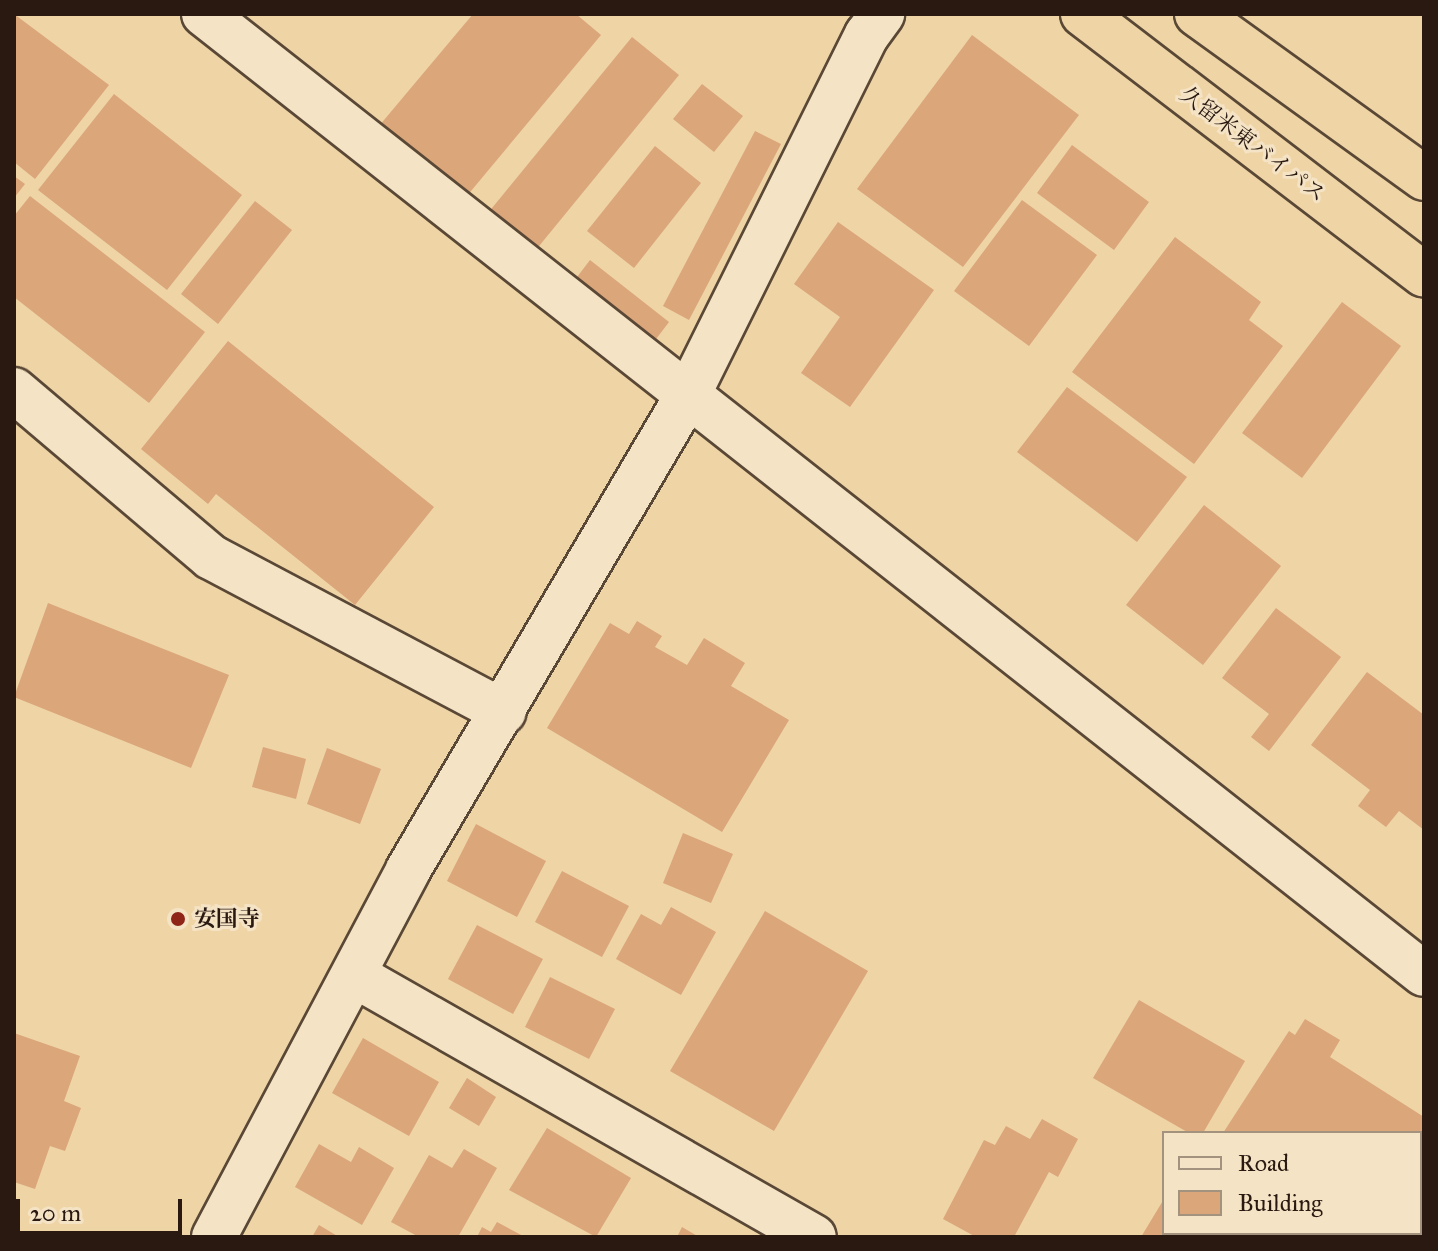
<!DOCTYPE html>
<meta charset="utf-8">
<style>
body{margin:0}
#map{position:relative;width:1438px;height:1251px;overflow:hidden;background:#efd4a6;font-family:"IM FELL Great Primer","Noto Serif JP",serif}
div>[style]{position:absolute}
.building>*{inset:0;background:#daa67a}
.roads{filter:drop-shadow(2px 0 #5a4836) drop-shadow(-2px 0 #5a4836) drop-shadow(0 2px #5a4836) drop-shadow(0 -2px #5a4836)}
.minor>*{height:44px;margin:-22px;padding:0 22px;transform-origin:22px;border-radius:22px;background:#f5e3c5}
.trunk>*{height:44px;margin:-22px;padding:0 22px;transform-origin:22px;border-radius:22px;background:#efd4a6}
.dots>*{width:22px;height:22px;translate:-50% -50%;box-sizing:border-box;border:4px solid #f5e3c5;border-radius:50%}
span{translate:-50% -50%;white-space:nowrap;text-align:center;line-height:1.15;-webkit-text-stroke:6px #f5e3c5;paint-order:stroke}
.street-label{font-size:22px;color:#291911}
.poi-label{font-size:22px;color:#291911;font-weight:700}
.left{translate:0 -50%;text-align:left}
.frame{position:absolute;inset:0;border:16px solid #291911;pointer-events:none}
.legend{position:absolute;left:1162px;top:1131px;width:260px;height:104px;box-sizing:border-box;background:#f5e3c5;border:2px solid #a3927d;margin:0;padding:10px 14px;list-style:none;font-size:24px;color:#291911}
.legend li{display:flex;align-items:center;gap:16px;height:40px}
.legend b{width:40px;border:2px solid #a3927d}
.scale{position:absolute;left:16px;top:1199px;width:166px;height:36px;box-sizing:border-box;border:4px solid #291911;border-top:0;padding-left:10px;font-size:24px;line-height:28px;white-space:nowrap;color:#291911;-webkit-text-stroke:6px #f5e3c5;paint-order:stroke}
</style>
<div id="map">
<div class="building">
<i style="clip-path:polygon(14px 14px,109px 85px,35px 179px,14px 162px)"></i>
<i style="clip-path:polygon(473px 14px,576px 14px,601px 35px,466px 197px,379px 126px)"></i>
<i style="clip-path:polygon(972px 35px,1079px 115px,963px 267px,857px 189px)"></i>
<i style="clip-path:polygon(632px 37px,679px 75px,535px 251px,488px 213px)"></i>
<i style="clip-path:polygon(702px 84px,743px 116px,714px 152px,673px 119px)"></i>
<i style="clip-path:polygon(114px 94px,242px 195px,167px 290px,38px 190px)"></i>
<i style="clip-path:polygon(755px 131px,781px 144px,689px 320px,663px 306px)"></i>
<i style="clip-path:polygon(1072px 145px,1149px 202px,1114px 250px,1037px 193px)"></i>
<i style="clip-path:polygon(655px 146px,701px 183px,634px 268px,587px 231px)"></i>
<i style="clip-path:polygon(14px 176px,25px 184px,14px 198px)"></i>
<i style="clip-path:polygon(30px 196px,205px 332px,149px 403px,14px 297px,14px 216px)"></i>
<i style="clip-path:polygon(1022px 200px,1097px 255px,1029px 346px,954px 291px)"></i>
<i style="clip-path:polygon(255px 201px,292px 230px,218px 324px,181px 294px)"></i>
<i style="clip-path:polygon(838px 222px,934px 290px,850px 407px,801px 373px,840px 317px,794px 284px)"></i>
<i style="clip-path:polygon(1175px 237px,1261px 302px,1249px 320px,1283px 346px,1194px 464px,1072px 372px)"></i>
<i style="clip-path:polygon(590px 260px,669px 322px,647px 351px,568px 289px)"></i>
<i style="clip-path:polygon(1342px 302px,1401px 346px,1302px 478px,1242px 433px)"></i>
<i style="clip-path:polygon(228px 341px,434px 507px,355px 605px,216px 494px,208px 504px,141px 449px)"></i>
<i style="clip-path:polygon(1067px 387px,1187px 477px,1137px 542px,1017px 452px)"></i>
<i style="clip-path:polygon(1204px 505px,1281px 566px,1203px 665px,1126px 605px)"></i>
<i style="clip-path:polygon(48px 603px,229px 675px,191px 768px,14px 697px)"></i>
<i style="clip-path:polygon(1276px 608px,1341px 657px,1269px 751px,1251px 737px,1269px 714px,1222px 678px)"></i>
<i style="clip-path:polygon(637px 621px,662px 636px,655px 647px,687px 665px,704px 638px,745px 663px,731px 686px,789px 720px,722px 832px,547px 728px,610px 623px,629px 634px)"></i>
<i style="clip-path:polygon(1367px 672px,1424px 715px,1424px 830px,1399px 811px,1386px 827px,1358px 806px,1370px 790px,1311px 745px)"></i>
<i style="clip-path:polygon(263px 747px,306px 759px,296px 799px,252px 787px)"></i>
<i style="clip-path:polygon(327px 748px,381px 769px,360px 824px,307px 804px)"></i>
<i style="clip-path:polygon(476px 824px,546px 861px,517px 917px,447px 881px)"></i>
<i style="clip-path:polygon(683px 833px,733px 854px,711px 903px,663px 883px)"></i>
<i style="clip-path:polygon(562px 871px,629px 906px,602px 957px,535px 922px)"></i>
<i style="clip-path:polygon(671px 907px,716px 932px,681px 995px,616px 959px,641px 914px,661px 925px)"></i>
<i style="clip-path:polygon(765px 911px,868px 971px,774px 1131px,670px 1071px)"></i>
<i style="clip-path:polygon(477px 925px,543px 959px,513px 1014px,448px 979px)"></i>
<i style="clip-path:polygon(550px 977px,615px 1009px,589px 1059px,525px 1027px)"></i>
<i style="clip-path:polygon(1139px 1000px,1245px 1061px,1203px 1133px,1189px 1133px,1093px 1078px)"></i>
<i style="clip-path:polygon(1305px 1019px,1340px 1040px,1330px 1057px,1424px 1117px,1420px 1162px,1420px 1133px,1223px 1133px,1289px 1031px,1295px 1035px)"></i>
<i style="clip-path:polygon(14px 1033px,80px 1056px,64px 1101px,81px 1108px,65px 1151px,50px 1146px,35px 1189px,14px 1182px)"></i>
<i style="clip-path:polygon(363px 1038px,439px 1082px,409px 1136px,332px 1093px)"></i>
<i style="clip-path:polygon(467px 1078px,496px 1097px,479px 1126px,449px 1108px)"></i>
<i style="clip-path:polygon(1042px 1119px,1078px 1139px,1058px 1177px,1049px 1172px,1014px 1237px,976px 1237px,943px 1219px,984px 1140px,995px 1145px,1006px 1126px,1030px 1139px)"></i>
<i style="clip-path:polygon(547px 1128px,631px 1178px,596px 1237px,509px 1190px)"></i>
<i style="clip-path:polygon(319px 1144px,351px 1162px,359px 1147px,394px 1168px,362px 1225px,295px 1187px)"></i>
<i style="clip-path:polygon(464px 1149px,497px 1168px,458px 1237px,419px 1237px,391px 1222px,429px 1155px,452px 1168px)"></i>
<i style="clip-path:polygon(1164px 1199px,1164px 1233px,1235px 1233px,1141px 1237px)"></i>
<i style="clip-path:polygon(497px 1222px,525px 1237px,477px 1237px,482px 1227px,491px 1232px)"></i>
<i style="clip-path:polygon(319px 1225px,339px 1237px,312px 1237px)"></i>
<i style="clip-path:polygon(682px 1227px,699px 1237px,677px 1237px)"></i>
</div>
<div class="roads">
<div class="minor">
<i style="left:204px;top:14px;width:1552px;rotate:38.2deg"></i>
<i style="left:14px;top:390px;width:258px;rotate:40.3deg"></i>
<i style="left:211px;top:557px;width:331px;rotate:27.9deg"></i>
<i style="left:354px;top:975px;width:529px;rotate:29.66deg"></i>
<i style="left:214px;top:1237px;width:415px;rotate:-62.1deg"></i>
<i style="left:408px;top:870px;width:554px;rotate:-59.5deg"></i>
<i style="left:689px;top:393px;width:400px;rotate:-63.6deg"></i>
<i style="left:867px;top:35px;width:26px;rotate:-54deg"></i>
</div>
<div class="trunk">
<i style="left:1083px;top:14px;width:429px;rotate:37.4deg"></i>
<i style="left:1197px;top:14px;width:280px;rotate:35.8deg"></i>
</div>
</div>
<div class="dots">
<i style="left:178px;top:919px;background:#8f2418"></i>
</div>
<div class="street-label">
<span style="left:1253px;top:144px;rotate:37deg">久留米東バイパス</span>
</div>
<div class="poi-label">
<span class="left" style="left:194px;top:919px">安国寺</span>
</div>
<div class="frame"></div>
<ul class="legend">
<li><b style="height:10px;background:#f5e3c5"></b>Road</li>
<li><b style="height:22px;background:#daa67a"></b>Building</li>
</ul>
<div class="scale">20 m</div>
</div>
